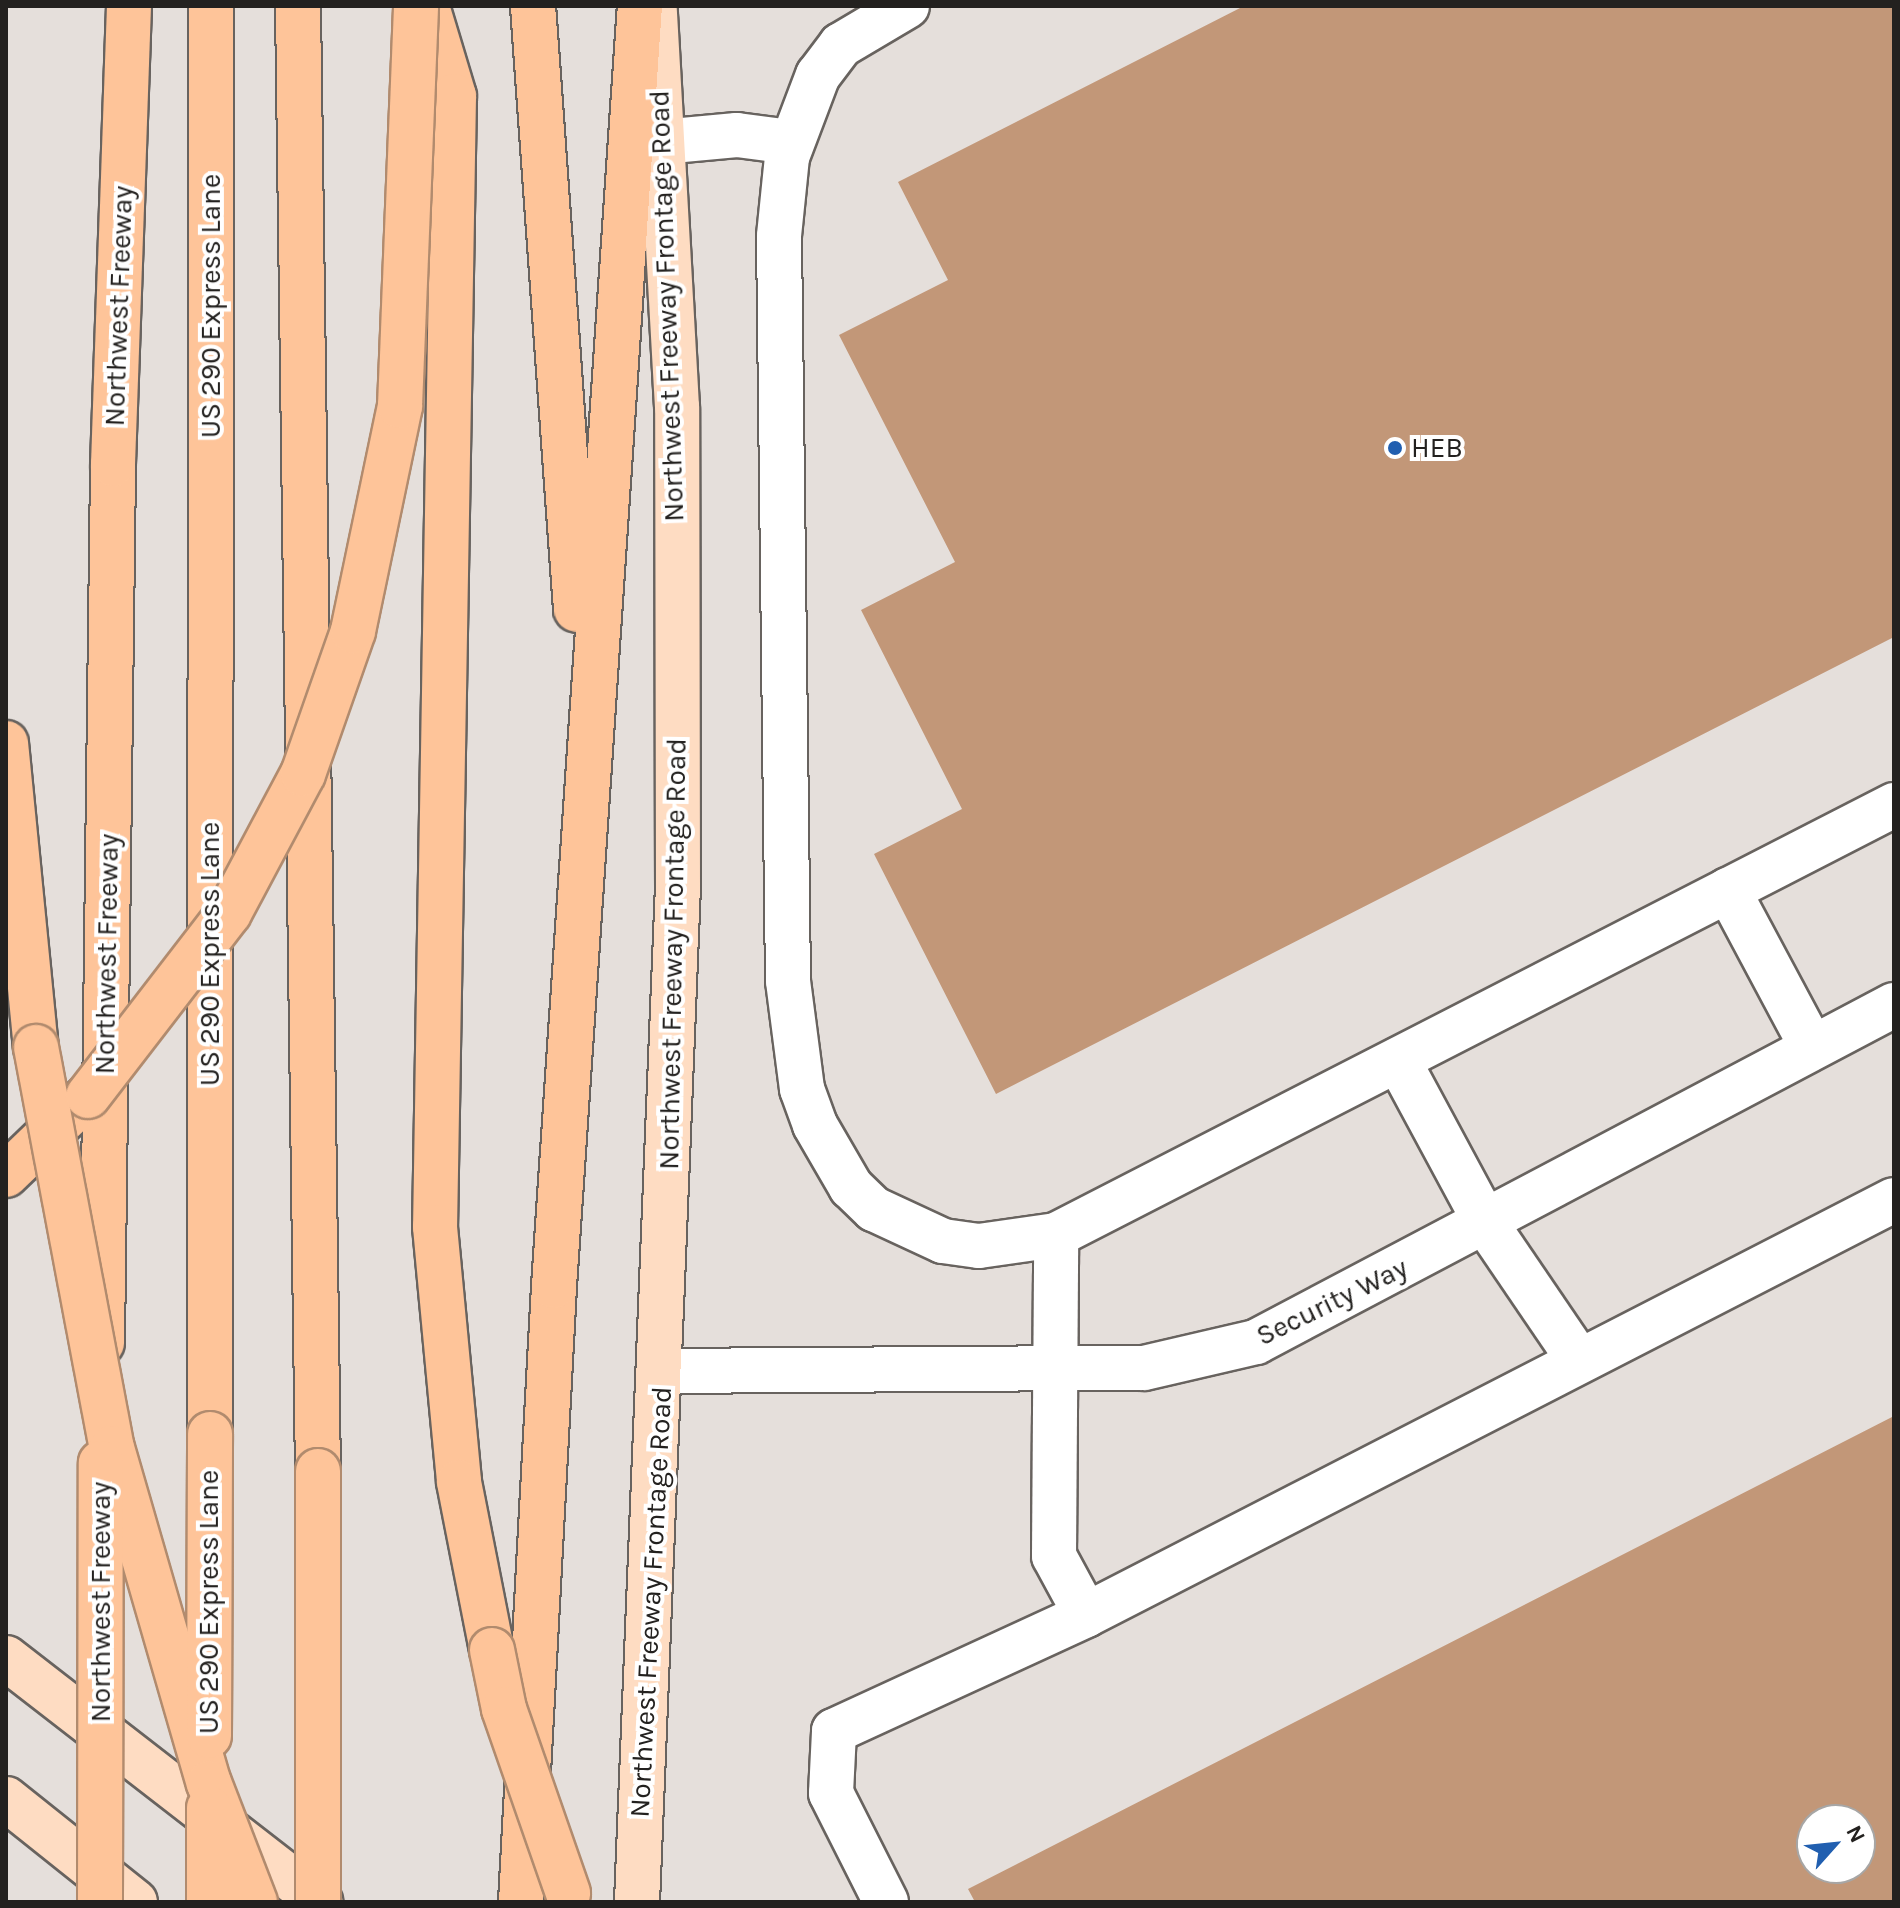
<!DOCTYPE html>
<style>
body{margin:0}
#map{position:relative;width:1900px;height:1908px;overflow:hidden;background:#e5dfdb;font-family:Karla,sans-serif}
div>[style]{position:absolute}
.building>*{inset:0;background:#c29778}
.roads{filter:drop-shadow(2px 0 #68635f) drop-shadow(-2px 0 #68635f) drop-shadow(0 2px #68635f) drop-shadow(0 -2px #68635f)}
.minor>*{height:44px;margin:-22px;padding:0 22px;transform-origin:22px;border-radius:22px;background:#fff}
.major>*{height:44px;margin:-22px;padding:0 22px;transform-origin:22px;border-radius:22px;background:#fedcc2}
.highway>*{height:44px;margin:-22px;padding:0 22px;transform-origin:22px;border-radius:22px;background:#fec499}
.bridges{filter:drop-shadow(2px 0 #b18b6e) drop-shadow(-2px 0 #b18b6e) drop-shadow(0 2px #b18b6e) drop-shadow(0 -2px #b18b6e)}
.highway-bridge>*{height:44px;margin:-22px;padding:0 22px;transform-origin:22px;border-radius:22px;background:#fec499}
.dots>*{width:22px;height:22px;translate:-50% -50%;box-sizing:border-box;border:4px solid #fff;border-radius:50%}
span{translate:-50% -50%;white-space:nowrap;text-align:center;line-height:1.15;-webkit-text-stroke:8px #fff;paint-order:stroke}
.street-label{font-size:28px;color:#23211f}
.poi-label{font-size:28px;color:#23211f}
.left{translate:0 -50%;text-align:left}
.frame{position:absolute;inset:0;border:8px solid #23211f;pointer-events:none}
.north{position:absolute;left:1796px;top:1804px;width:80px;height:80px;box-sizing:border-box;background:#fff;border:2px solid #a7a6a5;border-radius:50%;rotate:63deg;font-size:22px;font-weight:700;line-height:32px;text-align:center;color:#23211f}
.north::after{content:'';display:block;margin:auto;width:28px;height:36px;background:#215fb0;clip-path:polygon(50% 0,100% 100%,50% 72%,0 100%)}
</style>
<div id="map">
<div class="building">
<i style="clip-path:polygon(1244px 6px,1894px 6px,1894px 637px,996px 1094px,874px 854px,962px 809px,861px 610px,955px 562px,839px 335px,948px 280px,898px 182px)"></i>
<i style="clip-path:polygon(evenodd,1894px 1416px,1894px 1902px,975px 1902px,968px 1889px,1894px 1416px,1812px 1820px,1860px 1820px,1860px 1868px,1812px 1868px,1812px 1820px)"></i>
</div>
<div class="roads">
<div class="minor">
<i style="left:907px;top:6px;width:77px;rotate:149.4deg"></i>
<i style="left:841px;top:45px;width:38px;rotate:127deg"></i>
<i style="left:818px;top:75px;width:88px;rotate:110.7deg"></i>
<i style="left:787px;top:157px;width:79px;rotate:95.8deg"></i>
<i style="left:779px;top:236px;width:745px;rotate:89.31deg"></i>
<i style="left:788px;top:981px;width:109px;rotate:82.6deg"></i>
<i style="left:802px;top:1089px;width:38px;rotate:70deg"></i>
<i style="left:815px;top:1125px;width:72px;rotate:59.9deg"></i>
<i style="left:851px;top:1187px;width:32px;rotate:44deg"></i>
<i style="left:874px;top:1209px;width:76px;rotate:24.9deg"></i>
<i style="left:943px;top:1241px;width:36px;rotate:8deg"></i>
<i style="left:979px;top:1246px;width:78px;rotate:-8.1deg"></i>
<i style="left:1056px;top:1235px;width:942px;rotate:-27.16deg"></i>
<i style="left:661px;top:142px;width:76px;rotate:-5.3deg"></i>
<i style="left:737px;top:135px;width:54px;rotate:7.4deg"></i>
<i style="left:1728px;top:890px;width:178px;rotate:61.9deg"></i>
<i style="left:1398px;top:1060px;width:187px;rotate:61.7deg"></i>
<i style="left:1487px;top:1225px;width:162px;rotate:55.8deg"></i>
<i style="left:661px;top:1371px;width:483px;rotate:-0.4deg"></i>
<i style="left:1144px;top:1368px;width:115px;rotate:-13.1deg"></i>
<i style="left:1256px;top:1342px;width:722px;rotate:-27.84deg"></i>
<i style="left:1086px;top:1615px;width:908px;rotate:-27.19deg"></i>
<i style="left:886px;top:1902px;width:122px;rotate:-116.8deg"></i>
<i style="left:831px;top:1793px;width:62px;rotate:-87.2deg"></i>
<i style="left:834px;top:1731px;width:277px;rotate:-24.7deg"></i>
<i style="left:1086px;top:1615px;width:67px;rotate:-118.5deg"></i>
<i style="left:1054px;top:1556px;width:321px;rotate:-89.6deg"></i>
</div>
<div class="major">
<i style="left:6px;top:1658px;width:398px;rotate:37.8deg"></i>
<i style="left:6px;top:1799px;width:165px;rotate:38.6deg"></i>
<i style="left:637px;top:1902px;width:1018px;rotate:-87.69deg"></i>
<i style="left:678px;top:885px;width:478px;rotate:-90.1deg"></i>
<i style="left:677px;top:407px;width:398px;rotate:-93.2deg"></i>
</div>
<div class="highway">
<i style="left:298px;top:6px;width:1465px;rotate:89.22deg"></i>
<i style="left:427px;top:6px;width:94px;rotate:73.3deg"></i>
<i style="left:454px;top:96px;width:1131px;rotate:90.96deg"></i>
<i style="left:435px;top:1227px;width:256px;rotate:84.6deg"></i>
<i style="left:459px;top:1482px;width:171px;rotate:78.9deg"></i>
<i style="left:533px;top:6px;width:605px;rotate:85.92deg"></i>
<i style="left:6px;top:743px;width:305px;rotate:84.4deg"></i>
<i style="left:6px;top:1175px;width:114px;rotate:-43.9deg"></i>
<i style="left:102px;top:1343px;width:879px;rotate:-89.28deg"></i>
<i style="left:113px;top:464px;width:458px;rotate:-88deg"></i>
<i style="left:210px;top:1434px;width:1428px;rotate:-89.96deg"></i>
<i style="left:521px;top:1902px;width:617px;rotate:-86.93deg"></i>
<i style="left:554px;top:1286px;width:1283px;rotate:-86.16deg"></i>
</div>
</div>
<div class="bridges">
<div class="highway-bridge">
<i style="left:36px;top:1047px;width:408px;rotate:79.3deg"></i>
<i style="left:112px;top:1448px;width:349px;rotate:73.9deg"></i>
<i style="left:209px;top:1783px;width:128px;rotate:68.9deg"></i>
<i style="left:88px;top:1096px;width:231px;rotate:-52.4deg"></i>
<i style="left:229px;top:913px;width:157px;rotate:-62deg"></i>
<i style="left:303px;top:774px;width:151px;rotate:-70.7deg"></i>
<i style="left:353px;top:631px;width:230px;rotate:-78.2deg"></i>
<i style="left:400px;top:406px;width:400px;rotate:-87.7deg"></i>
<i style="left:492px;top:1650px;width:60px;rotate:78.5deg"></i>
<i style="left:504px;top:1709px;width:195px;rotate:70.8deg"></i>
<i style="left:209px;top:1736px;width:302px;rotate:-89.8deg"></i>
<i style="left:100px;top:1902px;width:439px;rotate:-89.9deg"></i>
<i style="left:209px;top:1902px;width:94px;rotate:-90deg"></i>
<i style="left:318px;top:1902px;width:431px;rotate:-90deg"></i>
</div>
</div>
<div class="dots">
<i style="left:1395px;top:448px;background:#215fb0"></i>
</div>
<div class="street-label">
<span style="left:119px;top:306px;rotate:-88deg">Northwest Freeway</span>
<span style="left:211px;top:306px;rotate:-90deg">US 290 Express Lane</span>
<span style="left:667px;top:306px;rotate:-92deg">Northwest Freeway Frontage Road</span>
<span style="left:107px;top:954px;rotate:-89deg">Northwest Freeway</span>
<span style="left:210px;top:954px;rotate:-90deg">US 290 Express Lane</span>
<span style="left:673px;top:954px;rotate:-89deg">Northwest Freeway Frontage Road</span>
<span style="left:1332px;top:1302px;rotate:-26deg">Security Way</span>
<span style="left:101px;top:1602px;rotate:-90deg">Northwest Freeway</span>
<span style="left:209px;top:1602px;rotate:-90deg">US 290 Express Lane</span>
<span style="left:651px;top:1602px;rotate:-87deg">Northwest Freeway Frontage Road</span>
</div>
<div class="poi-label">
<span class="left" style="left:1411px;top:448px">HEB</span>
</div>
<div class="frame"></div>
<div class="north">N</div>
</div>
